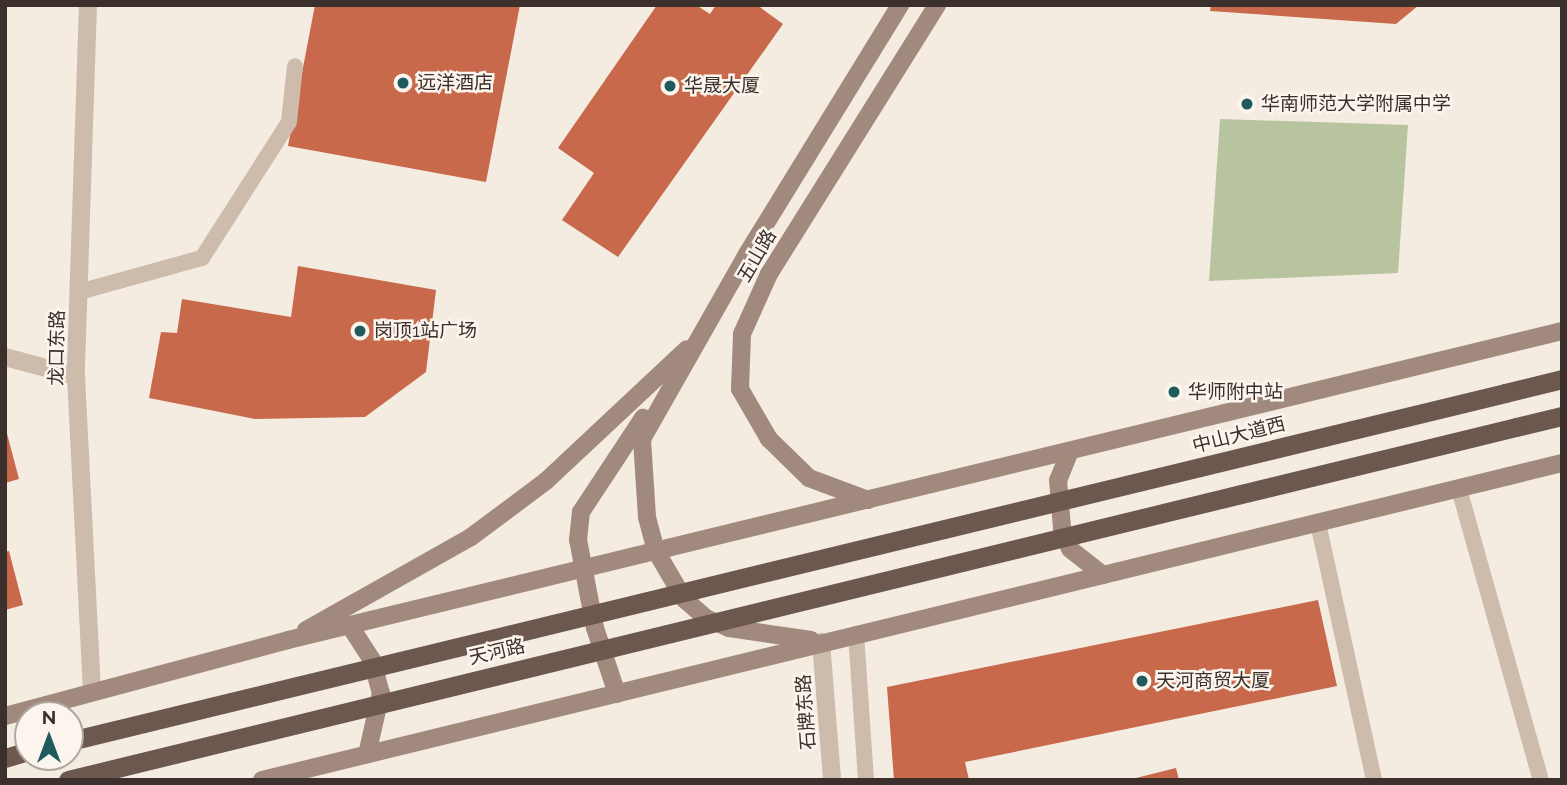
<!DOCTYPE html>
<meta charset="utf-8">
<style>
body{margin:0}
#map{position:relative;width:1567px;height:785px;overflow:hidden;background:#f4ebe1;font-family:Raleway,"Noto Sans SC",sans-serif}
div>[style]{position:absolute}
.green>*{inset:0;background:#b8c4a0}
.building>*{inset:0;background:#c8694b}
.service>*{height:16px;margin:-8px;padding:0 8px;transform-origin:8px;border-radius:8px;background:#cdbbac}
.minor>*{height:18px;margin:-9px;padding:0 9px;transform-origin:9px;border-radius:9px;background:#cdbbac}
.tertiary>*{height:18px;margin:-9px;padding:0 9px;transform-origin:9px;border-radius:9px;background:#cdbbac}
.secondary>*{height:18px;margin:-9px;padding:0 9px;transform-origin:9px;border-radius:9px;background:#a18a7d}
.trunk>*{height:19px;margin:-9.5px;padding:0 9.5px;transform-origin:9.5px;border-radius:9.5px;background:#6c584f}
.trunk-bridge>*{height:19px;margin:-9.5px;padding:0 9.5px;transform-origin:9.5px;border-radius:9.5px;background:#6c584f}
.dots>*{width:19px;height:19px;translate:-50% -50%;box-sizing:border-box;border:4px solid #fbf5ee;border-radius:50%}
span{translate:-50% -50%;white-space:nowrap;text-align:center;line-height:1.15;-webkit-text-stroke:5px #fbf5ee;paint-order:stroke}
.poi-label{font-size:19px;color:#3b302b}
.left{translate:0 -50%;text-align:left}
.street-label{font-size:19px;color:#3b302b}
.frame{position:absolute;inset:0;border:7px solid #3b302b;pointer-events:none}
.north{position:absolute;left:14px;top:701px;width:70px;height:70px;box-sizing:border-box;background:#fbf5ee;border:2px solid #aea6a0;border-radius:50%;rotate:0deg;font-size:19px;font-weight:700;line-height:28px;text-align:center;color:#3b302b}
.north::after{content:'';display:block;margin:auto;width:24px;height:32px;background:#1f5a5e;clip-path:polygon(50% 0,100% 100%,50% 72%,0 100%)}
</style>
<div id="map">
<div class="green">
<i style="clip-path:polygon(1220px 119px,1408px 125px,1398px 273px,1209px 281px)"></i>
</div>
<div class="building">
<i style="clip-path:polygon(315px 5px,520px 5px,486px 182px,288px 146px)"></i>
<i style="clip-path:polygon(657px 5px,696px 5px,710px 14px,716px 5px,757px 5px,783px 24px,618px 257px,562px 220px,594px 173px,558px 148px)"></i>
<i style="clip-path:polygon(1211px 5px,1419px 5px,1396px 24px,1210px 11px)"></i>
<i style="clip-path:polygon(298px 266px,436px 290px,426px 372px,365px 417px,255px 419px,149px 398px,161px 332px,177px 333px,182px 299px,291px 317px)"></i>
<i style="clip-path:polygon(5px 426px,19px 479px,5px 483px)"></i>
<i style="clip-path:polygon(9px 551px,23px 605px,5px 610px,5px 552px)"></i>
<i style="clip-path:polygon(1318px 600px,1337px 686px,965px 762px,969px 780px,894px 780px,887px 687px)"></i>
<i style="clip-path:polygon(1176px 768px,1179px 780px,1132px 780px,1132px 779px)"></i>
</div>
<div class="service">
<i style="left:79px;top:292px;width:128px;rotate:-15.5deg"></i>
<i style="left:202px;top:258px;width:161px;rotate:-57.4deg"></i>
<i style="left:289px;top:122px;width:56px;rotate:-83.9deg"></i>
<i style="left:1459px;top:489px;width:302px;rotate:74.3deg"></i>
<i style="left:1318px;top:523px;width:263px;rotate:77.7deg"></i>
<i style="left:856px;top:634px;width:146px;rotate:86.1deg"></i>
</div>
<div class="minor">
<i style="left:5px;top:357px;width:73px;rotate:15deg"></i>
</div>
<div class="tertiary">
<i style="left:88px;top:5px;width:371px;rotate:91.9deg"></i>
<i style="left:76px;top:376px;width:315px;rotate:87.1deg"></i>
<i style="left:821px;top:642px;width:138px;rotate:85.4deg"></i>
</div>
<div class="secondary">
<i style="left:1070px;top:451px;width:31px;rotate:112deg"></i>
<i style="left:1058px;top:480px;width:48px;rotate:85.2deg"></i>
<i style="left:1062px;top:528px;width:22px;rotate:69deg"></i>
<i style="left:1070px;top:549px;width:42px;rotate:38.2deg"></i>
<i style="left:868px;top:500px;width:63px;rotate:-159.6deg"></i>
<i style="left:809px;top:478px;width:56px;rotate:-135.7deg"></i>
<i style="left:769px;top:439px;width:58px;rotate:-120.1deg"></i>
<i style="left:740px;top:389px;width:55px;rotate:-87.9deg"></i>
<i style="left:742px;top:334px;width:66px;rotate:-65.8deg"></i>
<i style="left:769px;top:274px;width:317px;rotate:-58deg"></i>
<i style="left:350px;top:626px;width:40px;rotate:57.1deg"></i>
<i style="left:372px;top:660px;width:34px;rotate:75deg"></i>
<i style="left:381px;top:693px;width:63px;rotate:102.9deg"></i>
<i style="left:306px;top:630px;width:189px;rotate:-29.4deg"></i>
<i style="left:471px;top:537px;width:94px;rotate:-36.7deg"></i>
<i style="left:546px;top:481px;width:193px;rotate:-43.1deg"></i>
<i style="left:811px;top:640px;width:83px;rotate:-171.7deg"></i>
<i style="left:729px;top:628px;width:25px;rotate:-157deg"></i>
<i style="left:706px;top:618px;width:29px;rotate:-139deg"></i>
<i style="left:684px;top:599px;width:56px;rotate:-120.3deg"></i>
<i style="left:656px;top:551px;width:35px;rotate:-105deg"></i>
<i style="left:647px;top:517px;width:78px;rotate:-93.7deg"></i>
<i style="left:642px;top:439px;width:213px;rotate:-60.4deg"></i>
<i style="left:747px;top:254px;width:292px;rotate:-58.4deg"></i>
<i style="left:617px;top:694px;width:70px;rotate:-108.4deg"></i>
<i style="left:595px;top:628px;width:90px;rotate:-100.9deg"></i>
<i style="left:578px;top:540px;width:28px;rotate:-84deg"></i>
<i style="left:581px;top:512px;width:113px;rotate:-56.6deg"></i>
<i style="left:5px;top:716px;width:293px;rotate:-15deg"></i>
<i style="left:288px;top:640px;width:1311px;rotate:-13.63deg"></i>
<i style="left:262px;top:780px;width:1338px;rotate:-13.7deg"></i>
</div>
<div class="trunk">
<i style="left:1505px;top:393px;width:59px;rotate:-13.8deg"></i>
<i style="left:1516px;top:427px;width:47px;rotate:-13.4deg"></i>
<i style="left:5px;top:758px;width:24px;rotate:-17deg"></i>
</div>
<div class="trunk-bridge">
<i style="left:70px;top:741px;width:1477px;rotate:-13.63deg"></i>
<i style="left:68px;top:780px;width:1490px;rotate:-13.7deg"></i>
</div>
<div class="dots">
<i style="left:403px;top:83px;background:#1f5a5e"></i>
<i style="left:670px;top:86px;background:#1f5a5e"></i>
<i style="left:1247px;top:104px;background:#1f5a5e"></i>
<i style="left:360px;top:331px;background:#1f5a5e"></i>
<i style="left:1174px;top:392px;background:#1f5a5e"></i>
<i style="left:1142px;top:681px;background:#1f5a5e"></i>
</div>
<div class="poi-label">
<span class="left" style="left:417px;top:83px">远洋酒店</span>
<span class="left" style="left:684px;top:86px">华晟大厦</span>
<span class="left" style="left:1261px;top:104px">华南师范大学附属中学</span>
<span class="left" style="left:374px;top:331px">岗顶1站广场</span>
<span class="left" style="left:1188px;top:392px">华师附中站</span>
<span class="left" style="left:1156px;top:681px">天河商贸大厦</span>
</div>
<div class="street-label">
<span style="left:757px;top:256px;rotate:-60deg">五山路</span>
<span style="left:57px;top:348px;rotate:-89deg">龙口东路</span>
<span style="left:1239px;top:435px;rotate:-14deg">中山大道西</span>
<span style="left:497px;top:652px;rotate:-13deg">天河路</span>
<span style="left:806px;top:712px;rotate:-94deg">石牌东路</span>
</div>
<div class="frame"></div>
<div class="north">N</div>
</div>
